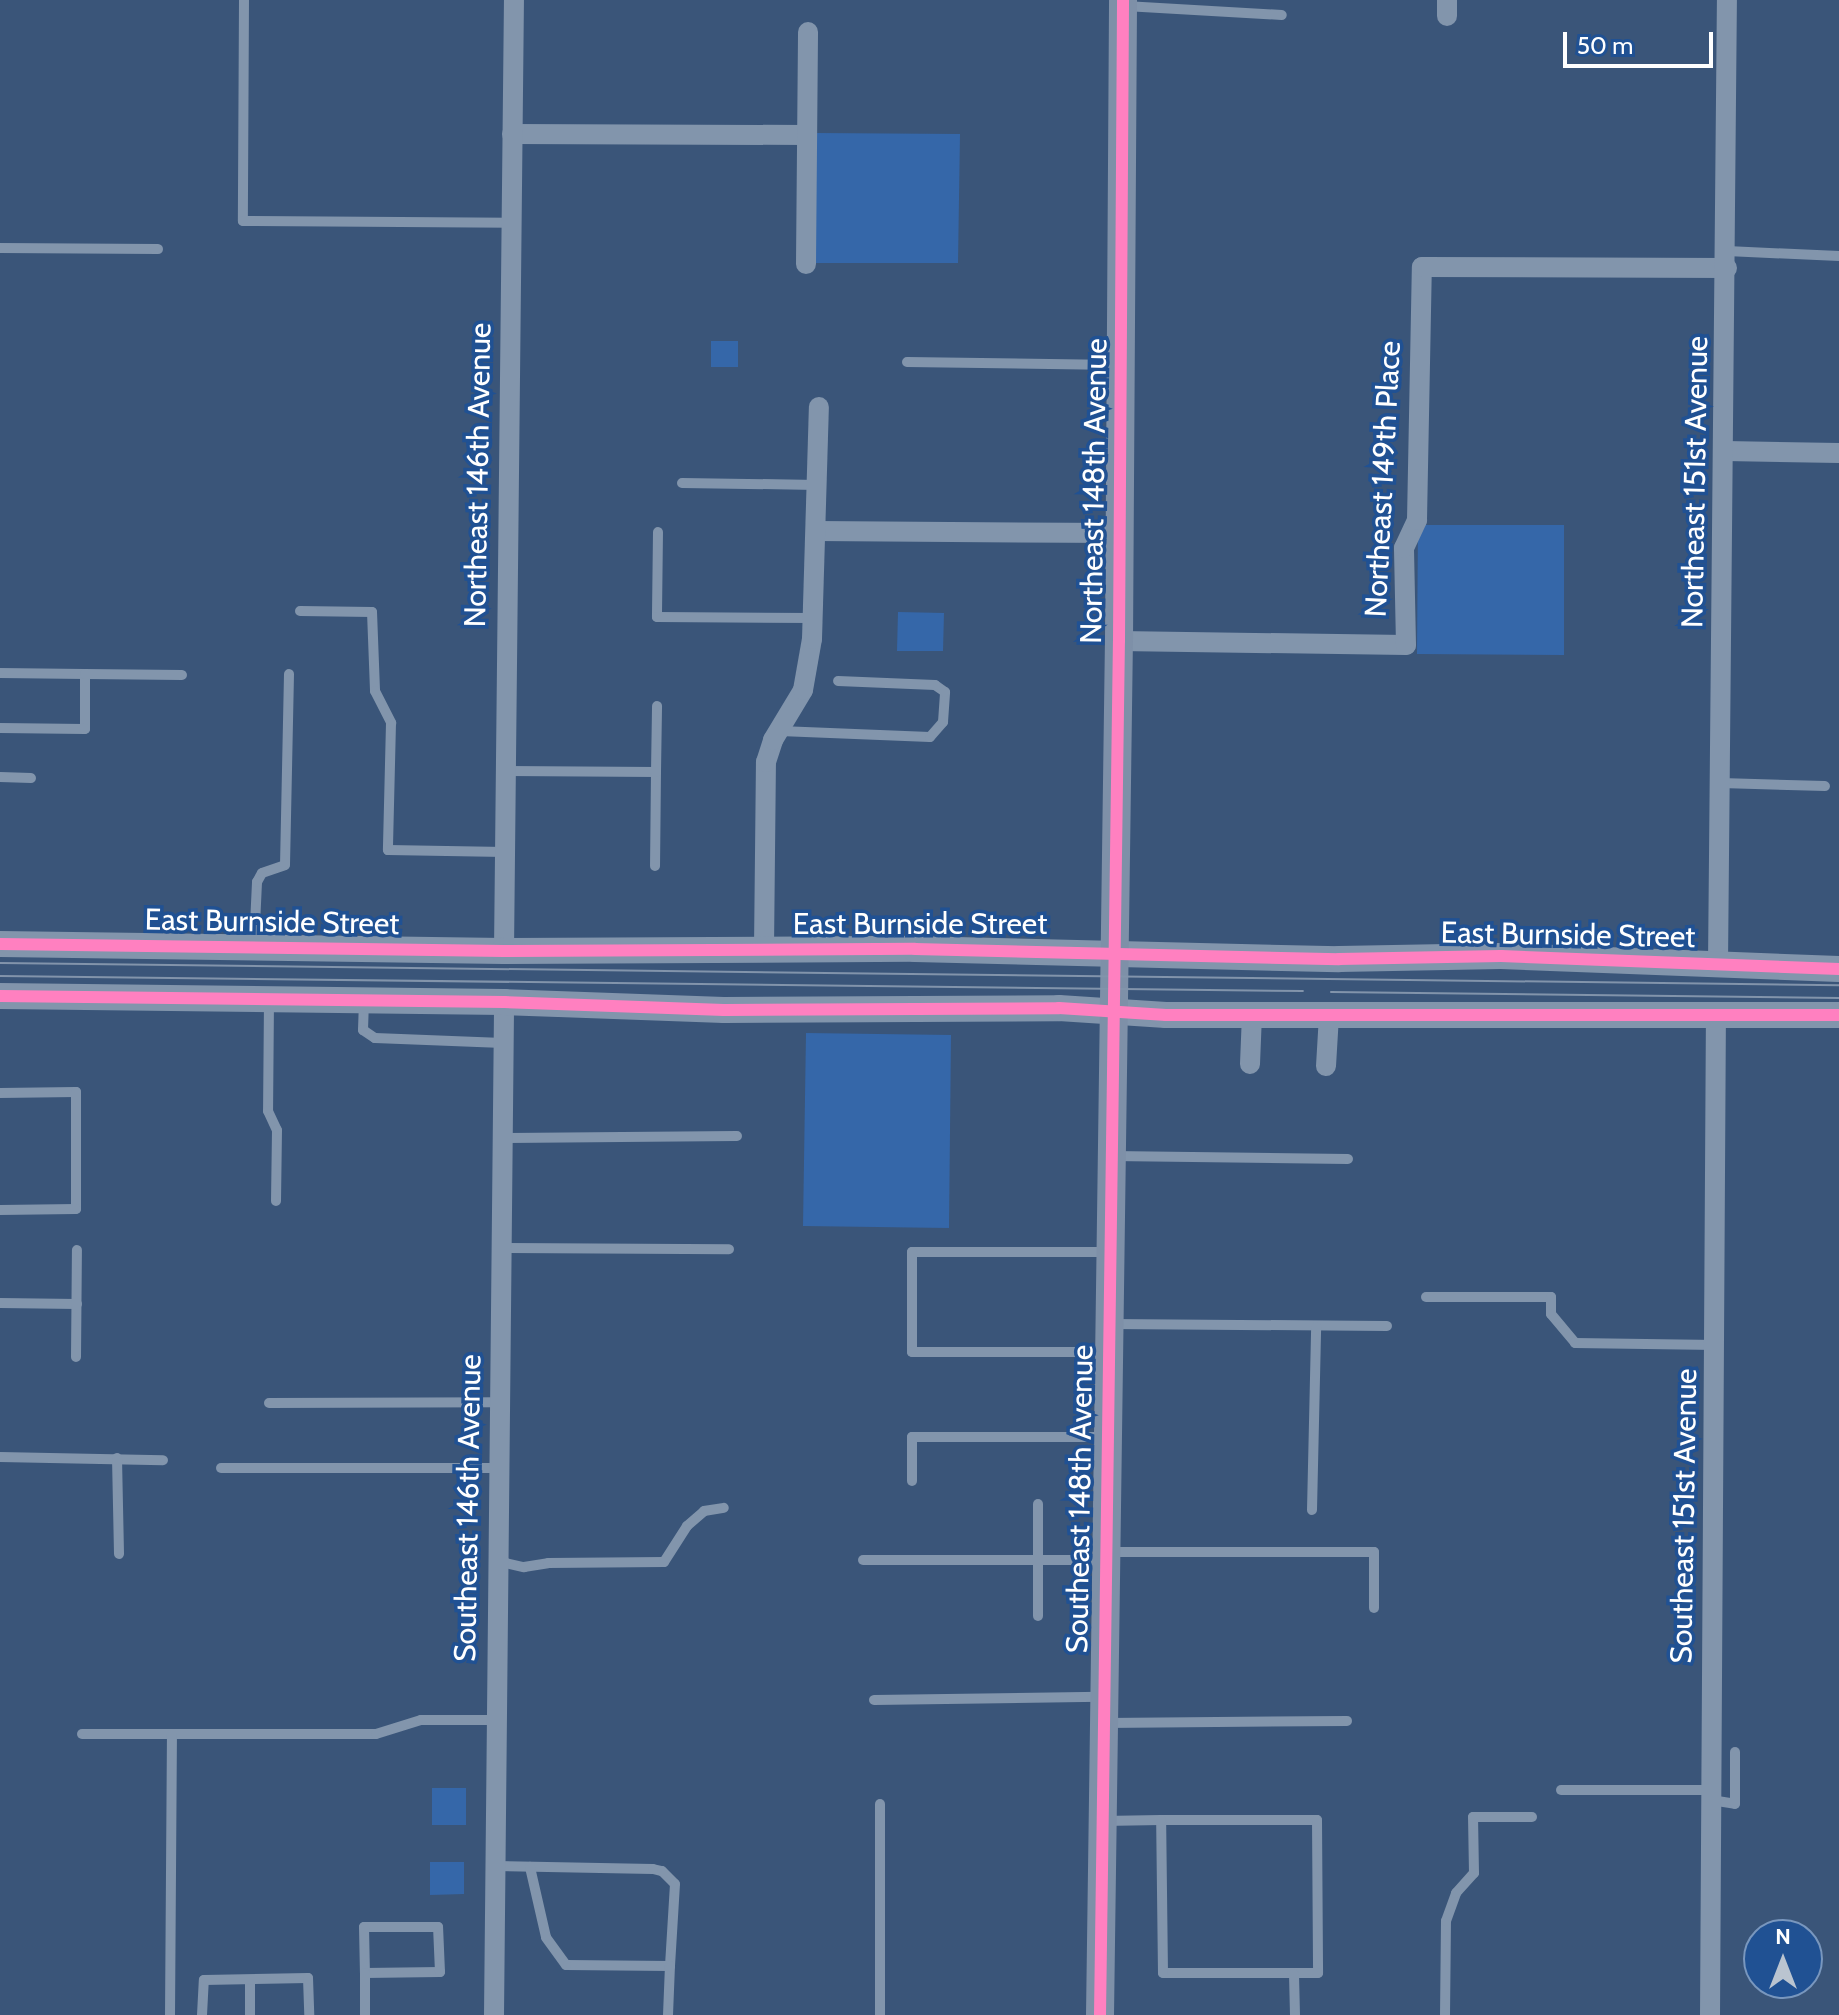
<!DOCTYPE html>
<style>
body{margin:0}
#map{position:relative;width:1839px;height:2015px;overflow:hidden;background:#3a5579;font-family:Cabin,sans-serif}
div>[style]{position:absolute}
.green>*{inset:0;background:#3567a9}
.service>*{height:10px;margin:-5px;padding:0 5px;transform-origin:5px;border-radius:5px;background:#8295ac}
.minor>*{height:20px;margin:-10px;padding:0 10px;transform-origin:10px;border-radius:10px;background:#8295ac}
.tertiary>*{height:26px;margin:-13px;padding:0 13px;transform-origin:13px;border-radius:13px;background:#8295ac}
.secondary>*{height:28px;margin:-14px;padding:0 14px;transform-origin:14px;border-radius:14px;background:#7e90a8}
.tram>*{height:2px;margin:-1px;padding:0 1px;transform-origin:1px;border-radius:1px;background:#8294ab}
.cycleway>*{height:12px;margin:-6px;padding:0 6px;transform-origin:6px;border-radius:6px;background:#ff80c0}
span{translate:-50% -50%;white-space:nowrap;text-align:center;line-height:1.15;-webkit-text-stroke:7px #205193;paint-order:stroke}
.street-label{font-size:30px;color:#fff}
.north{position:absolute;left:1743px;top:1919px;width:80px;height:80px;box-sizing:border-box;background:#205193;border:2px solid #7997be;border-radius:50%;rotate:0deg;font-size:22px;font-weight:700;line-height:32px;text-align:center;color:#fff}
.north::after{content:'';display:block;margin:auto;width:28px;height:36px;background:#bac4d0;clip-path:polygon(50% 0,100% 100%,50% 72%,0 100%)}
.scale{position:absolute;left:1563px;top:32px;width:150px;height:36px;box-sizing:border-box;border:4px solid #fff;border-top:0;padding-left:10px;font-size:24px;line-height:28px;white-space:nowrap;color:#fff;-webkit-text-stroke:6px #205193;paint-order:stroke}
</style>
<div id="map">
<div class="green">
<i style="clip-path:polygon(815px 133px,960px 134px,958px 263px,814px 263px)"></i>
<i style="clip-path:polygon(711px 341px,738px 341px,738px 367px,711px 367px)"></i>
<i style="clip-path:polygon(1418px 525px,1564px 525px,1564px 655px,1417px 654px)"></i>
<i style="clip-path:polygon(898px 612px,944px 613px,943px 651px,897px 651px)"></i>
<i style="clip-path:polygon(806px 1033px,951px 1035px,949px 1228px,803px 1226px)"></i>
<i style="clip-path:polygon(432px 1788px,466px 1788px,466px 1825px,432px 1825px)"></i>
<i style="clip-path:polygon(430px 1862px,464px 1862px,464px 1894px,430px 1895px)"></i>
</div>
<div class="service">
<i style="left:244px;top:0;width:221px;rotate:90.3deg"></i>
<i style="left:243px;top:221px;width:268px;rotate:0.4deg"></i>
<i style="left:1125px;top:6px;width:157px;rotate:3.3deg"></i>
<i style="left:0;top:248px;width:158px;rotate:0.4deg"></i>
<i style="left:1727px;top:251px;width:112px;rotate:2.6deg"></i>
<i style="left:907px;top:362px;width:210px;rotate:0.8deg"></i>
<i style="left:682px;top:483px;width:135px;rotate:0.8deg"></i>
<i style="left:658px;top:532px;width:85px;rotate:90.7deg"></i>
<i style="left:657px;top:617px;width:156px;rotate:0.4deg"></i>
<i style="left:300px;top:611px;width:72px;rotate:0.8deg"></i>
<i style="left:372px;top:612px;width:79px;rotate:87.8deg"></i>
<i style="left:375px;top:691px;width:36px;rotate:63deg"></i>
<i style="left:391px;top:723px;width:127px;rotate:91.4deg"></i>
<i style="left:388px;top:850px;width:117px;rotate:1deg"></i>
<i style="left:0;top:673px;width:85px;rotate:0.7deg"></i>
<i style="left:85px;top:674px;width:55px;rotate:90deg"></i>
<i style="left:85px;top:729px;width:85px;rotate:-179.3deg"></i>
<i style="left:85px;top:674px;width:97px;rotate:0.6deg"></i>
<i style="left:780px;top:731px;width:150px;rotate:2.3deg"></i>
<i style="left:930px;top:737px;width:20px;rotate:-49deg"></i>
<i style="left:943px;top:722px;width:30px;rotate:-86deg"></i>
<i style="left:945px;top:692px;width:12px;rotate:-145deg"></i>
<i style="left:935px;top:685px;width:97px;rotate:-177.6deg"></i>
<i style="left:506px;top:771px;width:150px;rotate:0.4deg"></i>
<i style="left:656px;top:772px;width:94px;rotate:90.6deg"></i>
<i style="left:656px;top:772px;width:66px;rotate:-89.1deg"></i>
<i style="left:0;top:777px;width:31px;rotate:2deg"></i>
<i style="left:1721px;top:783px;width:104px;rotate:1.7deg"></i>
<i style="left:254px;top:946px;width:64px;rotate:-87.3deg"></i>
<i style="left:257px;top:882px;width:10px;rotate:-61deg"></i>
<i style="left:262px;top:873px;width:24px;rotate:-19deg"></i>
<i style="left:285px;top:865px;width:191px;rotate:-88.8deg"></i>
<i style="left:269px;top:1001px;width:110px;rotate:90.5deg"></i>
<i style="left:268px;top:1111px;width:21px;rotate:65deg"></i>
<i style="left:277px;top:1130px;width:71px;rotate:90.8deg"></i>
<i style="left:364px;top:1001px;width:29px;rotate:92deg"></i>
<i style="left:363px;top:1030px;width:14px;rotate:34deg"></i>
<i style="left:375px;top:1038px;width:128px;rotate:2.2deg"></i>
<i style="left:0;top:1093px;width:76px;rotate:-0.8deg"></i>
<i style="left:76px;top:1092px;width:117px;rotate:90deg"></i>
<i style="left:76px;top:1209px;width:76px;rotate:179.2deg"></i>
<i style="left:502px;top:1138px;width:235px;rotate:-0.5deg"></i>
<i style="left:1112px;top:1156px;width:236px;rotate:0.7deg"></i>
<i style="left:501px;top:1248px;width:228px;rotate:0.3deg"></i>
<i style="left:1107px;top:1252px;width:195px;rotate:180deg"></i>
<i style="left:912px;top:1252px;width:100px;rotate:90deg"></i>
<i style="left:912px;top:1352px;width:195px"></i>
<i style="left:1426px;top:1297px;width:125px"></i>
<i style="left:1551px;top:1297px;width:17px;rotate:90deg"></i>
<i style="left:1551px;top:1314px;width:38px;rotate:50deg"></i>
<i style="left:1575px;top:1343px;width:141px;rotate:0.8deg"></i>
<i style="left:0;top:1303px;width:77px;rotate:0.7deg"></i>
<i style="left:1110px;top:1324px;width:277px;rotate:0.4deg"></i>
<i style="left:76px;top:1357px;width:107px;rotate:-89.5deg"></i>
<i style="left:269px;top:1403px;width:230px;rotate:-0.2deg"></i>
<i style="left:0;top:1457px;width:163px;rotate:1.1deg"></i>
<i style="left:117px;top:1458px;width:96px;rotate:88.8deg"></i>
<i style="left:221px;top:1468px;width:277px"></i>
<i style="left:912px;top:1481px;width:44px;rotate:-90deg"></i>
<i style="left:912px;top:1437px;width:194px"></i>
<i style="left:1038px;top:1504px;width:112px;rotate:90deg"></i>
<i style="left:1312px;top:1510px;width:183px;rotate:-88.7deg"></i>
<i style="left:1107px;top:1552px;width:267px"></i>
<i style="left:1374px;top:1552px;width:56px;rotate:90deg"></i>
<i style="left:863px;top:1560px;width:242px"></i>
<i style="left:497px;top:1561px;width:28px;rotate:13deg"></i>
<i style="left:524px;top:1567px;width:24px;rotate:-9deg"></i>
<i style="left:548px;top:1563px;width:116px;rotate:-0.5deg"></i>
<i style="left:664px;top:1562px;width:43px;rotate:-57.4deg"></i>
<i style="left:687px;top:1526px;width:23px;rotate:-41deg"></i>
<i style="left:704px;top:1511px;width:20px;rotate:-9deg"></i>
<i style="left:874px;top:1700px;width:227px;rotate:-0.8deg"></i>
<i style="left:1105px;top:1723px;width:242px;rotate:-0.5deg"></i>
<i style="left:82px;top:1734px;width:294px"></i>
<i style="left:376px;top:1734px;width:47px;rotate:-17.3deg"></i>
<i style="left:421px;top:1720px;width:74px"></i>
<i style="left:1561px;top:1790px;width:150px"></i>
<i style="left:1711px;top:1800px;width:24px;rotate:9deg"></i>
<i style="left:1735px;top:1804px;width:52px;rotate:-90deg"></i>
<i style="left:880px;top:1804px;width:211px;rotate:90deg"></i>
<i style="left:1161px;top:1820px;width:156px"></i>
<i style="left:1317px;top:1820px;width:153px;rotate:89.6deg"></i>
<i style="left:1318px;top:1973px;width:155px;rotate:180deg"></i>
<i style="left:1163px;top:1973px;width:153px;rotate:-90.7deg"></i>
<i style="left:1103px;top:1821px;width:58px;rotate:-1deg"></i>
<i style="left:494px;top:1866px;width:159px;rotate:1.1deg"></i>
<i style="left:653px;top:1869px;width:9px;rotate:13deg"></i>
<i style="left:662px;top:1871px;width:18px;rotate:45deg"></i>
<i style="left:675px;top:1884px;width:82px;rotate:93.5deg"></i>
<i style="left:670px;top:1966px;width:104px;rotate:-179.4deg"></i>
<i style="left:566px;top:1965px;width:34px;rotate:-126deg"></i>
<i style="left:546px;top:1937px;width:72px;rotate:-102.9deg"></i>
<i style="left:365px;top:1973px;width:75px;rotate:-0.8deg"></i>
<i style="left:440px;top:1972px;width:45px;rotate:-92.5deg"></i>
<i style="left:438px;top:1927px;width:74px;rotate:180deg"></i>
<i style="left:364px;top:1927px;width:46px;rotate:88.8deg"></i>
<i style="left:365px;top:1973px;width:42px;rotate:90deg"></i>
<i style="left:1294px;top:1974px;width:41px;rotate:88.6deg"></i>
<i style="left:250px;top:1980px;width:35px;rotate:90deg"></i>
<i style="left:170px;top:2015px;width:281px;rotate:-89.6deg"></i>
<i style="left:202px;top:2015px;width:35px;rotate:-87deg"></i>
<i style="left:204px;top:1980px;width:104px;rotate:-1.1deg"></i>
<i style="left:308px;top:1978px;width:37px;rotate:88deg"></i>
<i style="left:668px;top:2015px;width:49px;rotate:-87.7deg"></i>
<i style="left:1445px;top:2015px;width:94px;rotate:-89.4deg"></i>
<i style="left:1446px;top:1921px;width:30px;rotate:-70deg"></i>
<i style="left:1456px;top:1893px;width:27px;rotate:-48deg"></i>
<i style="left:1474px;top:1873px;width:56px;rotate:-91deg"></i>
<i style="left:1473px;top:1817px;width:59px"></i>
</div>
<div class="minor">
<i style="left:1447px;top:16px;width:16px;rotate:-90deg"></i>
<i style="left:512px;top:134px;width:295px;rotate:0.2deg"></i>
<i style="left:806px;top:264px;width:232px;rotate:-89.5deg"></i>
<i style="left:1725px;top:451px;width:114px;rotate:1deg"></i>
<i style="left:816px;top:531px;width:303px;rotate:0.4deg"></i>
<i style="left:1119px;top:641px;width:287px;rotate:0.8deg"></i>
<i style="left:1406px;top:645px;width:97px;rotate:-91.2deg"></i>
<i style="left:1404px;top:548px;width:31px;rotate:-65deg"></i>
<i style="left:1417px;top:520px;width:253px;rotate:-88.9deg"></i>
<i style="left:1422px;top:267px;width:305px;rotate:0.2deg"></i>
<i style="left:764px;top:949px;width:187px;rotate:-89.4deg"></i>
<i style="left:766px;top:762px;width:23px;rotate:-72deg"></i>
<i style="left:773px;top:740px;width:58px;rotate:-59deg"></i>
<i style="left:803px;top:690px;width:52px;rotate:-80deg"></i>
<i style="left:812px;top:639px;width:232px;rotate:-88.3deg"></i>
<i style="left:504px;top:951px;width:951px;rotate:-89.4deg"></i>
<i style="left:1718px;top:964px;width:964px;rotate:-89.47deg"></i>
<i style="left:1250px;top:1064px;width:49px;rotate:-87.7deg"></i>
<i style="left:1326px;top:1066px;width:50px;rotate:-86.6deg"></i>
<i style="left:494px;top:2015px;width:1013px;rotate:-89.43deg"></i>
<i style="left:1710px;top:2015px;width:998px;rotate:-89.66deg"></i>
</div>
<div class="tertiary">
<i style="left:0;top:944px;width:504px;rotate:0.8deg"></i>
<i style="left:504px;top:951px;width:411px;rotate:-0.3deg"></i>
<i style="left:915px;top:949px;width:424px;rotate:1.4deg"></i>
<i style="left:1339px;top:959px;width:162px;rotate:-1.1deg"></i>
<i style="left:1501px;top:956px;width:338px;rotate:2.2deg"></i>
<i style="left:0;top:996px;width:504px;rotate:0.68deg"></i>
<i style="left:504px;top:1002px;width:220px;rotate:2.1deg"></i>
<i style="left:724px;top:1010px;width:335px;rotate:-0.3deg"></i>
<i style="left:1059px;top:1008px;width:107px;rotate:3.7deg"></i>
<i style="left:1166px;top:1015px;width:673px"></i>
</div>
<div class="secondary">
<i style="left:1100px;top:2015px;width:1374px;rotate:-89.21deg"></i>
<i style="left:1119px;top:641px;width:641px;rotate:-89.64deg"></i>
</div>
<div class="tram">
<i style="left:0;top:963px;width:1839px;rotate:0.69deg"></i>
<i style="left:0;top:976px;width:1303px;rotate:0.66deg"></i>
<i style="left:1331px;top:992px;width:508px;rotate:0.68deg"></i>
</div>
<div class="cycleway">
<i style="left:0;top:944px;width:504px;rotate:0.8deg"></i>
<i style="left:504px;top:951px;width:411px;rotate:-0.3deg"></i>
<i style="left:915px;top:949px;width:424px;rotate:1.4deg"></i>
<i style="left:1339px;top:959px;width:162px;rotate:-1.1deg"></i>
<i style="left:1501px;top:956px;width:338px;rotate:2.2deg"></i>
<i style="left:0;top:996px;width:504px;rotate:0.68deg"></i>
<i style="left:504px;top:1002px;width:220px;rotate:2.1deg"></i>
<i style="left:724px;top:1010px;width:335px;rotate:-0.3deg"></i>
<i style="left:1059px;top:1008px;width:107px;rotate:3.7deg"></i>
<i style="left:1166px;top:1015px;width:673px"></i>
<i style="left:1100px;top:2015px;width:1374px;rotate:-89.21deg"></i>
<i style="left:1119px;top:641px;width:641px;rotate:-89.64deg"></i>
</div>
<div class="street-label">
<span style="left:478px;top:475px;rotate:-89deg">Northeast 146th Avenue</span>
<span style="left:1383px;top:479px;rotate:-87deg">Northeast 149th Place</span>
<span style="left:1695px;top:482px;rotate:-89deg">Northeast 151st Avenue</span>
<span style="left:1094px;top:491px;rotate:-89deg">Northeast 148th Avenue</span>
<span style="left:272px;top:922px;rotate:1deg">East Burnside Street</span>
<span style="left:920px;top:924px">East Burnside Street</span>
<span style="left:1568px;top:935px;rotate:1deg">East Burnside Street</span>
<span style="left:1080px;top:1499px;rotate:-89deg">Southeast 148th Avenue</span>
<span style="left:468px;top:1508px;rotate:-89deg">Southeast 146th Avenue</span>
<span style="left:1684px;top:1516px;rotate:-89deg">Southeast 151st Avenue</span>
</div>
<div class="north">N</div>
<div class="scale">50 m</div>
</div>
